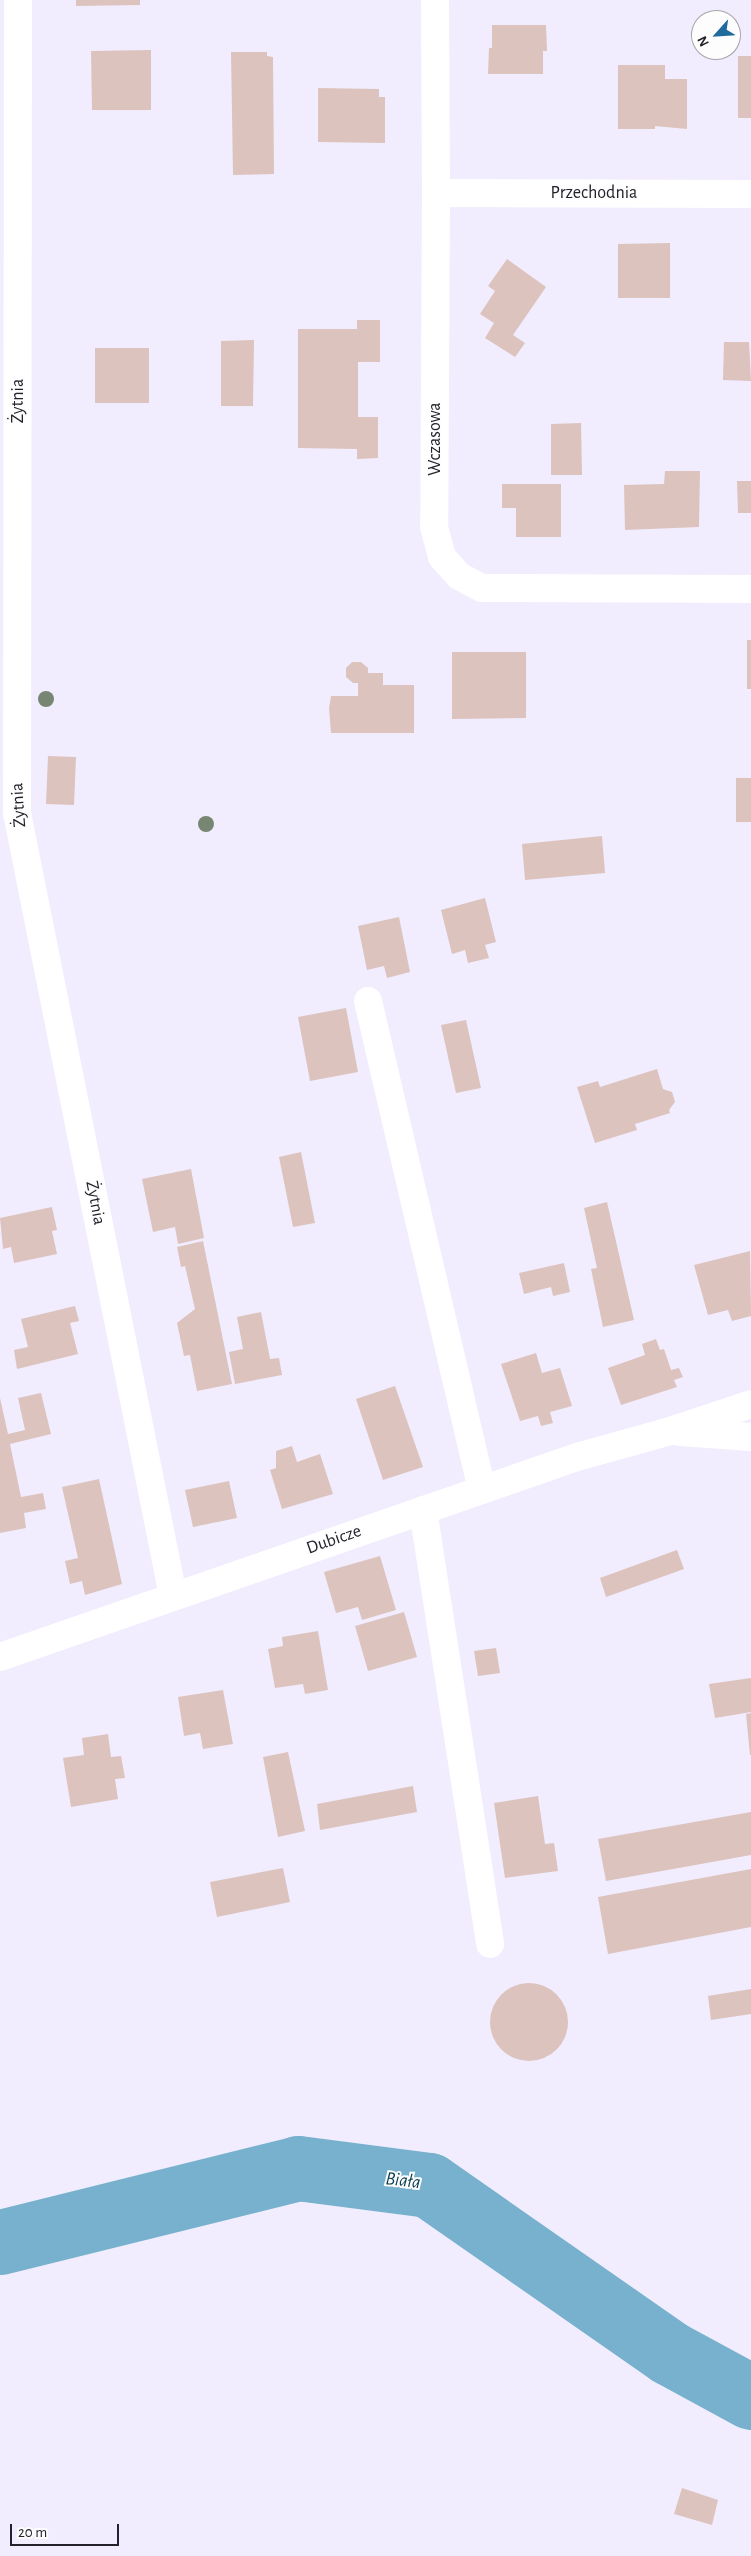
<!DOCTYPE html>
<meta charset="utf-8">
<style>
body{margin:0}
#map{position:relative;width:751px;height:2556px;overflow:hidden;background:#f1edfe;font-family:"Alegreya Sans",sans-serif}
div>[style]{position:absolute}
.river>*{height:65px;margin:-32.5px;padding:0 32.5px;transform-origin:32.5px;border-radius:32.5px;background:#77b1cd}
.building>*{inset:0;background:#dcc3bd}
.round{border-radius:50%}
.minor>*{height:28px;margin:-14px;padding:0 14px;transform-origin:14px;border-radius:14px;background:#fff}
.trees>*{width:16px;height:16px;margin:-8px;border-radius:50%;background:#778673}
span{translate:-50% -50%;white-space:nowrap;text-align:center;line-height:1.15;-webkit-text-stroke:4px #fdfdfd;paint-order:stroke}
.street-label{font-size:18px;color:#232129}
.water-label{font-size:19px;color:#083c50;font-style:italic}
.north{position:absolute;left:691px;top:10px;width:50px;height:50px;box-sizing:border-box;background:#fdfdfd;border:1px solid #a6a5a8;border-radius:50%;rotate:244deg;font-size:14px;font-weight:700;line-height:20px;text-align:center;color:#232129}
.north::after{content:'';display:block;margin:auto;width:18px;height:22px;background:#206a9d;clip-path:polygon(50% 0,100% 100%,50% 72%,0 100%)}
.scale{position:absolute;left:10px;top:2524px;width:109px;height:22px;box-sizing:border-box;border:2px solid #232129;border-top:0;padding-left:6px;font-size:15px;line-height:18px;white-space:nowrap;color:#232129;-webkit-text-stroke:4px #fdfdfd;paint-order:stroke}
</style>
<div id="map">
<div class="river">
<i style="left:0;top:2242px;width:307px;rotate:-13.9deg"></i>
<i style="left:298px;top:2168px;width:132px;rotate:7.4deg"></i>
<i style="left:429px;top:2185px;width:294px;rotate:34.9deg"></i>
<i style="left:670px;top:2353px;width:92px;rotate:28.5deg"></i>
</div>
<div class="building">
<i style="clip-path:polygon(76px 0,140px 0,140px 5px,76px 6px)"></i>
<i style="clip-path:polygon(492px 25px,546px 25px,547px 51px,543px 51px,543px 74px,488px 74px,489px 48px,492px 48px)"></i>
<i style="clip-path:polygon(151px 50px,151px 110px,92px 110px,91px 51px)"></i>
<i style="clip-path:polygon(231px 52px,267px 52px,267px 56px,273px 57px,274px 174px,233px 175px)"></i>
<i style="clip-path:polygon(738px 56px,751px 56px,751px 118px,738px 118px)"></i>
<i style="clip-path:polygon(618px 65px,665px 65px,665px 79px,687px 79px,687px 129px,655px 126px,655px 129px,618px 129px)"></i>
<i style="clip-path:polygon(318px 88px,379px 89px,379px 97px,385px 97px,385px 143px,318px 142px)"></i>
<i style="clip-path:polygon(670px 243px,670px 298px,618px 298px,618px 244px)"></i>
<i style="clip-path:polygon(507px 259px,546px 287px,513px 335px,525px 343px,515px 357px,485px 338px,494px 323px,480px 314px,495px 291px,488px 286px)"></i>
<i style="clip-path:polygon(357px 320px,380px 320px,380px 362px,358px 362px,358px 417px,378px 417px,378px 458px,357px 459px,357px 449px,298px 448px,298px 329px,357px 329px)"></i>
<i style="clip-path:polygon(254px 340px,253px 406px,221px 406px,221px 341px)"></i>
<i style="clip-path:polygon(724px 342px,749px 342px,751px 381px,723px 380px)"></i>
<i style="clip-path:polygon(95px 348px,149px 348px,149px 403px,95px 403px)"></i>
<i style="clip-path:polygon(581px 423px,582px 475px,551px 475px,551px 424px)"></i>
<i style="clip-path:polygon(665px 471px,700px 471px,699px 527px,625px 530px,624px 485px,664px 484px)"></i>
<i style="clip-path:polygon(737px 481px,751px 481px,751px 513px,738px 513px)"></i>
<i style="clip-path:polygon(502px 484px,561px 484px,561px 537px,516px 537px,516px 508px,502px 508px)"></i>
<i style="clip-path:polygon(747px 640px,751px 640px,751px 689px,747px 689px)"></i>
<i style="clip-path:polygon(452px 652px,526px 652px,526px 718px,452px 719px)"></i>
<i style="clip-path:polygon(352px 662px,361px 662px,368px 668px,368px 673px,383px 673px,383px 685px,414px 685px,414px 733px,331px 733px,329px 708px,331px 696px,358px 696px,358px 683px,353px 683px,346px 677px,346px 668px)"></i>
<i style="clip-path:polygon(48px 756px,76px 757px,74px 805px,46px 804px)"></i>
<i style="clip-path:polygon(736px 778px,751px 778px,751px 822px,736px 822px)"></i>
<i style="clip-path:polygon(602px 836px,605px 873px,525px 880px,522px 844px)"></i>
<i style="clip-path:polygon(485px 898px,496px 942px,485px 945px,489px 958px,468px 963px,465px 950px,452px 954px,441px 910px)"></i>
<i style="clip-path:polygon(399px 917px,410px 972px,387px 978px,384px 966px,367px 970px,358px 926px)"></i>
<i style="clip-path:polygon(346px 1008px,358px 1072px,310px 1081px,298px 1017px)"></i>
<i style="clip-path:polygon(466px 1020px,481px 1088px,456px 1093px,441px 1025px)"></i>
<i style="clip-path:polygon(657px 1069px,663px 1089px,672px 1092px,675px 1102px,669px 1110px,670px 1113px,635px 1124px,637px 1130px,595px 1143px,577px 1087px,598px 1081px,600px 1087px)"></i>
<i style="clip-path:polygon(301px 1152px,315px 1223px,293px 1227px,279px 1157px)"></i>
<i style="clip-path:polygon(191px 1169px,204px 1238px,178px 1244px,175px 1227px,153px 1232px,142px 1179px)"></i>
<i style="clip-path:polygon(607px 1202px,634px 1320px,603px 1327px,591px 1269px,597px 1268px,584px 1208px)"></i>
<i style="clip-path:polygon(52px 1207px,57px 1230px,52px 1231px,57px 1254px,14px 1263px,11px 1247px,3px 1249px,0 1218px)"></i>
<i style="clip-path:polygon(203px 1241px,232px 1384px,197px 1391px,190px 1355px,184px 1356px,177px 1323px,195px 1309px,185px 1266px,181px 1267px,177px 1247px)"></i>
<i style="clip-path:polygon(750px 1251px,751px 1316px,732px 1321px,728px 1310px,708px 1315px,694px 1265px)"></i>
<i style="clip-path:polygon(564px 1263px,570px 1292px,553px 1296px,551px 1287px,524px 1294px,519px 1273px)"></i>
<i style="clip-path:polygon(75px 1306px,79px 1321px,70px 1323px,78px 1354px,17px 1369px,14px 1350px,28px 1347px,21px 1319px)"></i>
<i style="clip-path:polygon(261px 1312px,270px 1359px,279px 1358px,282px 1375px,235px 1384px,229px 1352px,243px 1349px,237px 1317px)"></i>
<i style="clip-path:polygon(656px 1339px,660px 1350px,664px 1349px,671px 1370px,679px 1368px,683px 1377px,674px 1380px,677px 1387px,621px 1405px,608px 1368px,645px 1355px,642px 1344px)"></i>
<i style="clip-path:polygon(536px 1353px,542px 1373px,560px 1368px,572px 1406px,550px 1412px,553px 1423px,541px 1426px,538px 1416px,520px 1421px,501px 1364px)"></i>
<i style="clip-path:polygon(395px 1386px,423px 1467px,383px 1480px,356px 1399px)"></i>
<i style="clip-path:polygon(41px 1393px,51px 1434px,10px 1444px,21px 1497px,43px 1493px,46px 1509px,24px 1513px,26px 1528px,0 1533px,0 1398px,8px 1434px,25px 1430px,18px 1398px)"></i>
<i style="clip-path:polygon(292px 1446px,297px 1462px,320px 1454px,333px 1494px,282px 1509px,270px 1470px,276px 1468px,276px 1451px)"></i>
<i style="clip-path:polygon(99px 1479px,122px 1584px,85px 1595px,82px 1581px,70px 1584px,65px 1561px,78px 1558px,62px 1487px)"></i>
<i style="clip-path:polygon(229px 1481px,237px 1518px,193px 1527px,185px 1490px)"></i>
<i style="clip-path:polygon(677px 1550px,684px 1569px,606px 1597px,600px 1578px)"></i>
<i style="clip-path:polygon(380px 1556px,396px 1610px,362px 1620px,358px 1607px,336px 1613px,324px 1572px)"></i>
<i style="clip-path:polygon(404px 1612px,417px 1657px,368px 1671px,355px 1626px)"></i>
<i style="clip-path:polygon(318px 1631px,328px 1690px,305px 1694px,303px 1684px,275px 1688px,268px 1649px,283px 1646px,282px 1637px)"></i>
<i style="clip-path:polygon(496px 1648px,500px 1673px,478px 1676px,474px 1651px)"></i>
<i style="clip-path:polygon(751px 1678px,751px 1712px,715px 1718px,709px 1684px)"></i>
<i style="clip-path:polygon(223px 1690px,233px 1744px,203px 1749px,200px 1733px,184px 1736px,178px 1697px)"></i>
<i style="clip-path:polygon(751px 1713px,751px 1755px,750px 1755px,746px 1714px)"></i>
<i style="clip-path:polygon(108px 1734px,111px 1757px,121px 1756px,125px 1778px,115px 1779px,118px 1799px,71px 1807px,63px 1758px,84px 1755px,82px 1738px)"></i>
<i style="clip-path:polygon(288px 1752px,305px 1831px,278px 1837px,263px 1757px)"></i>
<i style="clip-path:polygon(413px 1786px,417px 1812px,320px 1830px,317px 1804px)"></i>
<i style="clip-path:polygon(538px 1796px,545px 1844px,554px 1843px,558px 1871px,505px 1878px,494px 1803px)"></i>
<i style="clip-path:polygon(751px 1812px,751px 1855px,606px 1881px,598px 1839px)"></i>
<i style="clip-path:polygon(283px 1868px,290px 1902px,217px 1917px,210px 1882px)"></i>
<i style="clip-path:polygon(751px 1869px,751px 1927px,608px 1954px,598px 1897px)"></i>
<i class="round" style="left:490px;top:1983px;width:78px;height:78px"></i>
<i style="clip-path:polygon(751px 1989px,751px 2014px,711px 2020px,708px 1996px)"></i>
<i style="clip-path:polygon(682px 2488px,718px 2500px,712px 2525px,674px 2514px)"></i>
</div>
<div class="minor">
<i style="left:18px;top:0;width:813px;rotate:90.07deg"></i>
<i style="left:17px;top:813px;width:798px;rotate:78.73deg"></i>
<i style="left:435px;top:0;width:193px;rotate:89.7deg"></i>
<i style="left:436px;top:193px;width:334px;rotate:90.3deg"></i>
<i style="left:434px;top:527px;width:31px;rotate:75deg"></i>
<i style="left:442px;top:557px;width:25px;rotate:48deg"></i>
<i style="left:459px;top:576px;width:26px;rotate:28deg"></i>
<i style="left:482px;top:588px;width:269px;rotate:0.2deg"></i>
<i style="left:436px;top:193px;width:315px;rotate:0.2deg"></i>
<i style="left:368px;top:1001px;width:502px;rotate:76.88deg"></i>
<i style="left:681px;top:1432px;width:70px;rotate:4.1deg"></i>
<i style="left:423px;top:1510px;width:439px;rotate:81.2deg"></i>
<i style="left:0;top:1657px;width:611px;rotate:-19.12deg"></i>
<i style="left:577px;top:1457px;width:97px;rotate:-15.6deg"></i>
<i style="left:670px;top:1431px;width:85px;rotate:-18.4deg"></i>
</div>
<div class="trees">
<i style="left:46px;top:699px"></i>
<i style="left:206px;top:824px"></i>
</div>
<div class="street-label">
<span style="left:594px;top:193px">Przechodnia</span>
<span style="left:18px;top:401px;rotate:-90deg">Żytnia</span>
<span style="left:435px;top:439px;rotate:-90deg">Wczasowa</span>
<span style="left:19px;top:805px;rotate:-94deg">Żytnia</span>
<span style="left:95px;top:1203px;rotate:79deg">Żytnia</span>
<span style="left:334px;top:1540px;rotate:-19deg">Dubicze</span>
</div>
<div class="water-label">
<span style="left:403px;top:2181px;rotate:7deg">Biała</span>
</div>
<div class="north">N</div>
<div class="scale">20 m</div>
</div>
